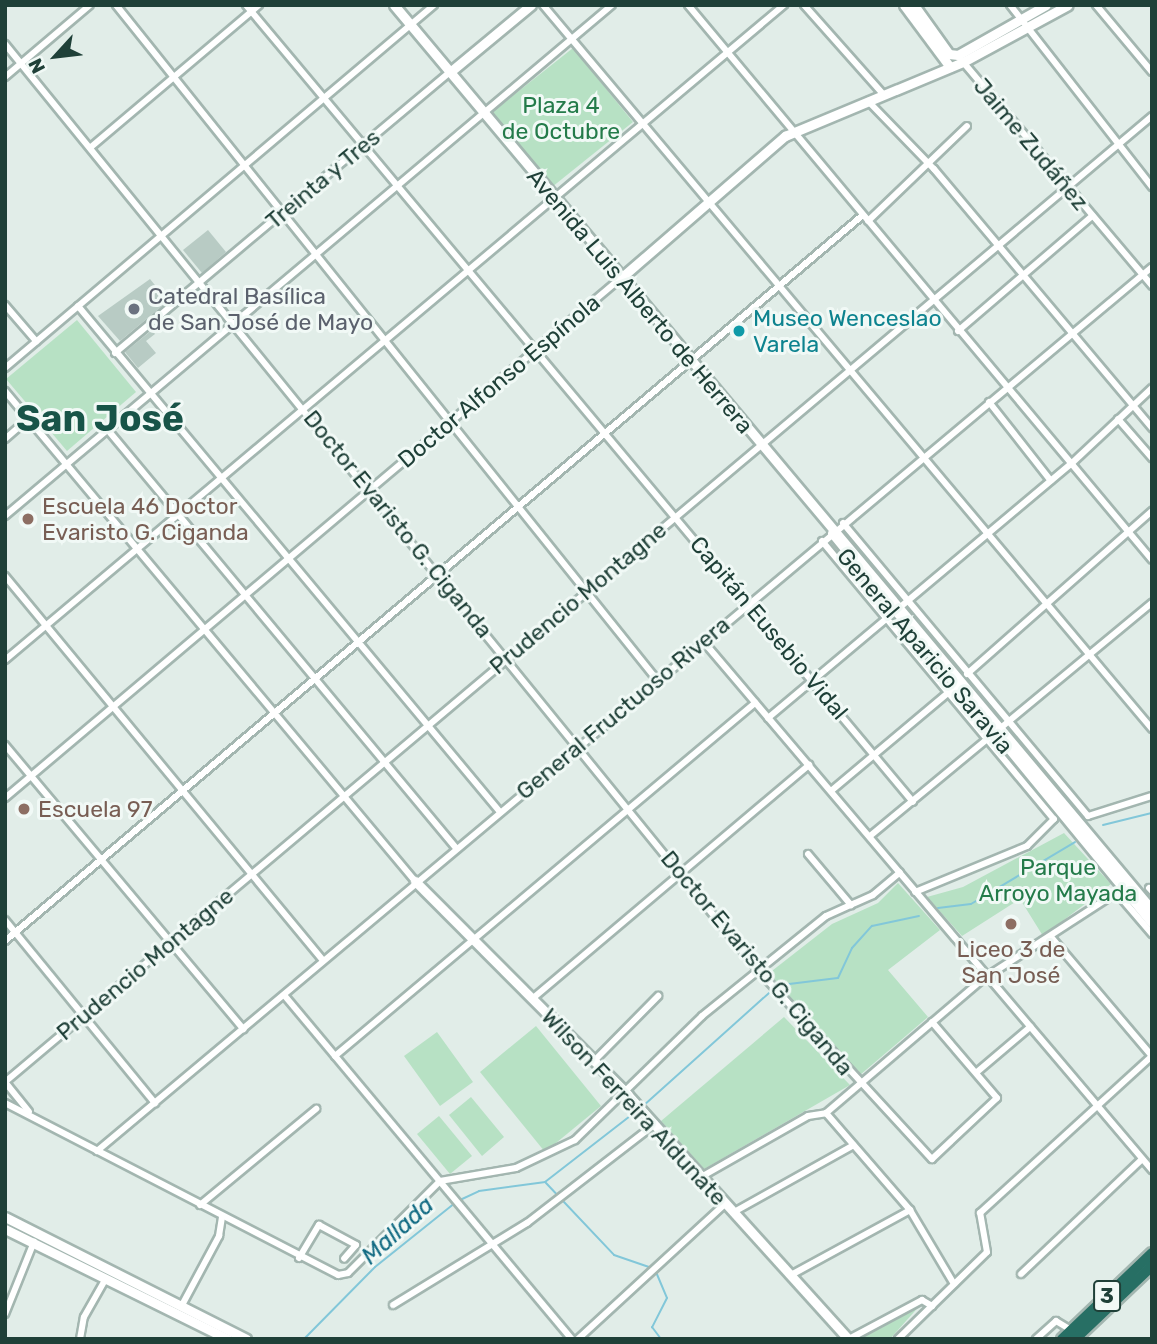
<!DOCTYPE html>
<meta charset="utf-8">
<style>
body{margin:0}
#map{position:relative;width:1157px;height:1344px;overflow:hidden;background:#e1ede8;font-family:Rubik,sans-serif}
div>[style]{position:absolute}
.green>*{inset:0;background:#b7e1c4}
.stream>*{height:2px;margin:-1px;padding:0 1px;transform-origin:1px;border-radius:1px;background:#82c7d9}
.building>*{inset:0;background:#b8cbc4}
.roads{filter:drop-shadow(2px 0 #a3b6b0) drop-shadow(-2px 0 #a3b6b0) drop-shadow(0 2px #a3b6b0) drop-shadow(0 -2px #a3b6b0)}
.street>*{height:6px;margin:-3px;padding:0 3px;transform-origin:3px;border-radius:3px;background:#fff}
.secondary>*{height:9px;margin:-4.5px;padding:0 4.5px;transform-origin:4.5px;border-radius:4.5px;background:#fff}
.highway>*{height:10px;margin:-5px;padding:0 5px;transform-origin:5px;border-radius:5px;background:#276f64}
.dots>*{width:19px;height:19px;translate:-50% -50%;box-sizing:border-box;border:4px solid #f1f9f6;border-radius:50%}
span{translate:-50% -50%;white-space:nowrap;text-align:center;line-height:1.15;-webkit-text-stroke:6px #f1f9f6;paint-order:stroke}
.shield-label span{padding:2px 5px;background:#f1f9f6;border:2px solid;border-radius:5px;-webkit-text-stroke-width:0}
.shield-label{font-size:21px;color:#1f4038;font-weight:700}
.park-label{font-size:23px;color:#247b4a}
.street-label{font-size:23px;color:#1f4038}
.worship-label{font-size:23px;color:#5b616d}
.left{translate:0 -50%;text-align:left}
.culture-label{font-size:23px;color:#0d838f}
.education-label{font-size:23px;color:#785e54}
.water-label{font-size:24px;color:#126b83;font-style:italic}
.town-label{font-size:37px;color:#185448;font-weight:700}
.frame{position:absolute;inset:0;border:7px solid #1f4038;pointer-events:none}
.north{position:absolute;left:21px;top:21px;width:70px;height:70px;-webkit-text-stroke:5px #f1f9f6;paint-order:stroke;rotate:243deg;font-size:19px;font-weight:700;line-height:28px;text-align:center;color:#1f4038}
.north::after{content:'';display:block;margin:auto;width:24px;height:32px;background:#1f4038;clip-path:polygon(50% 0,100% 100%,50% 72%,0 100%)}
</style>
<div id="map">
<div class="green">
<i style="clip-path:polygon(573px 48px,633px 122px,552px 187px,491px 113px)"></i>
<i style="clip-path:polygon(77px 320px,136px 392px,67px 451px,6px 379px)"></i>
<i style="clip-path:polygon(1064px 833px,1111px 884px,1043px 936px,1020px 899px,962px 936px,927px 897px,963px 887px)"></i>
<i style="clip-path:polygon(898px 883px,940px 930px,888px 970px,928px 1017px,860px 1075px,768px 974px,832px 924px,878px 903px)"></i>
<i style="clip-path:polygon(784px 1017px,850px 1085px,704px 1169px,661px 1121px)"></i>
<i style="clip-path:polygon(536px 1026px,601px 1106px,545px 1152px,480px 1072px)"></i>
<i style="clip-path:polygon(437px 1032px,473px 1082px,440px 1106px,404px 1056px)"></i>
<i style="clip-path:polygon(471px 1097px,504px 1137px,482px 1156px,449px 1115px)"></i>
<i style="clip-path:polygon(439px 1116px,472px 1156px,450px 1174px,417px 1134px)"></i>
<i style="clip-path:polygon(922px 1303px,890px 1339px,857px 1337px)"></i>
</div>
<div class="stream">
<i style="left:1103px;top:825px;width:50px;rotate:-13.8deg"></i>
<i style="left:938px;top:908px;width:33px;rotate:-7deg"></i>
<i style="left:971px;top:904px;width:121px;rotate:-30.8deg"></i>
<i style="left:781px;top:985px;width:57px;rotate:-7deg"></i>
<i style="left:838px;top:978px;width:33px;rotate:-65deg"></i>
<i style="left:852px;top:948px;width:30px;rotate:-48deg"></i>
<i style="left:872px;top:926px;width:48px;rotate:-12deg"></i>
<i style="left:643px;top:1106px;width:169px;rotate:-41.9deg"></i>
<i style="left:546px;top:1183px;width:99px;rotate:46.6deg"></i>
<i style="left:614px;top:1255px;width:40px;rotate:18.9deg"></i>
<i style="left:460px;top:1200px;width:21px;rotate:-25deg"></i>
<i style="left:479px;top:1191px;width:67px;rotate:-7.8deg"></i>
<i style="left:545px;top:1182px;width:113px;rotate:-37.8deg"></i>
<i style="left:656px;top:1272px;width:28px;rotate:67deg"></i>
<i style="left:667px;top:1298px;width:33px;rotate:117deg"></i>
<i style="left:652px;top:1327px;width:15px;rotate:53deg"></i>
<i style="left:304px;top:1339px;width:101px;rotate:-45.4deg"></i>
<i style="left:375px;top:1267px;width:102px;rotate:-38.7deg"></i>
</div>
<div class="building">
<i style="clip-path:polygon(208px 230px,226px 252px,202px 273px,183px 250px)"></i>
<i style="clip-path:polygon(150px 279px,168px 301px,120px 341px,98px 316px)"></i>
<i style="clip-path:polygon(152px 330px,155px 334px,146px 341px,156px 353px,138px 368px,125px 352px)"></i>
</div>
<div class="roads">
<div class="street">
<i style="left:116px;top:5px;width:865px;rotate:51.29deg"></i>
<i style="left:246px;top:5px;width:1039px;rotate:50.07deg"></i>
<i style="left:543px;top:5px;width:946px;rotate:49.93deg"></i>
<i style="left:688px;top:5px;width:723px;rotate:50.1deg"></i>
<i style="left:804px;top:5px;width:120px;rotate:48.4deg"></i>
<i style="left:1010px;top:5px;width:231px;rotate:52deg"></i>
<i style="left:1096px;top:5px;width:87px;rotate:50.1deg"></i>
<i style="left:5px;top:44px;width:1194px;rotate:50.88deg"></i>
<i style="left:758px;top:970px;width:257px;rotate:47.4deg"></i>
<i style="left:932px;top:1159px;width:89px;rotate:-43.2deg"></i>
<i style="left:997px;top:1098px;width:100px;rotate:-130.5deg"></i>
<i style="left:963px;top:62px;width:293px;rotate:49.8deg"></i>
<i style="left:5px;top:77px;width:111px;rotate:-40.3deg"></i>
<i style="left:868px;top:101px;width:95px;rotate:45.9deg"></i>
<i style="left:934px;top:169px;width:339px;rotate:49.9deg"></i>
<i style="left:91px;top:147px;width:220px;rotate:-40.2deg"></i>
<i style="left:868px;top:221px;width:137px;rotate:-43.8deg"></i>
<i style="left:5px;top:305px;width:48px;rotate:49.3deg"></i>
<i style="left:78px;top:306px;width:659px;rotate:50.17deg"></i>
<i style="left:958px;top:331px;width:177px;rotate:-40.6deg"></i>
<i style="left:115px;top:353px;width:437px;rotate:-40deg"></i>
<i style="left:5px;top:368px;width:562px;rotate:-40.24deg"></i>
<i style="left:5px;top:391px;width:639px;rotate:50.08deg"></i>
<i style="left:989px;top:402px;width:100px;rotate:51.9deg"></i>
<i style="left:1118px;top:419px;width:52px;rotate:48.9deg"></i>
<i style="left:107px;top:429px;width:545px;rotate:50.21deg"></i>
<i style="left:5px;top:439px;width:30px;rotate:-41deg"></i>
<i style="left:5px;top:516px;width:793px;rotate:-40.09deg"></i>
<i style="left:843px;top:523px;width:382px;rotate:50.1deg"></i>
<i style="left:1088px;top:816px;width:67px;rotate:-17.4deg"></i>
<i style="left:822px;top:541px;width:362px;rotate:50.2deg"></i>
<i style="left:1054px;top:819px;width:38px;rotate:135deg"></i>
<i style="left:1027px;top:846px;width:121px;rotate:157.7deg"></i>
<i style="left:5px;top:576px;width:499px;rotate:50.4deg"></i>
<i style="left:703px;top:641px;width:694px;rotate:49.68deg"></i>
<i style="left:5px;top:660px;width:1018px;rotate:-40.06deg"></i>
<i style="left:967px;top:674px;width:247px;rotate:-41.4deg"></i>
<i style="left:768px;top:718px;width:395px;rotate:-40deg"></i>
<i style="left:1071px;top:464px;width:111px;rotate:-43.2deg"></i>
<i style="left:5px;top:745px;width:371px;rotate:50deg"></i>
<i style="left:831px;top:791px;width:162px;rotate:-40deg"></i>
<i style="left:5px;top:798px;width:808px;rotate:-40.18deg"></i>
<i style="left:870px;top:836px;width:366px;rotate:-39.6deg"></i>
<i style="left:808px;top:854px;width:67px;rotate:49.9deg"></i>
<i style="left:1149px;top:888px;width:4px;rotate:45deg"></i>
<i style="left:1117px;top:893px;width:54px;rotate:49.5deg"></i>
<i style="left:5px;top:920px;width:237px;rotate:50.7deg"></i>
<i style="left:1051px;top:937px;width:156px;rotate:49.7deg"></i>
<i style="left:5px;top:941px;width:1124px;rotate:-40.24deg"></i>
<i style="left:284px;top:995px;width:449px;rotate:50.1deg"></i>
<i style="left:532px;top:999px;width:363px;rotate:-40.2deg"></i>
<i style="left:335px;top:1056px;width:549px;rotate:-40.05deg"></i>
<i style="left:593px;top:1062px;width:93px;rotate:-45.4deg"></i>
<i style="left:977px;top:1072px;width:70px;rotate:-40.3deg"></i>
<i style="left:5px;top:1082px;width:1500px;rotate:-40.1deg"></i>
<i style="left:5px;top:1082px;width:38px;rotate:51deg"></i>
<i style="left:5px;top:1103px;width:375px;rotate:27.3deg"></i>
<i style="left:338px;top:1275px;width:10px;rotate:-11deg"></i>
<i style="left:348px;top:1273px;width:130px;rotate:-45deg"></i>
<i style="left:440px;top:1181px;width:77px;rotate:-9.7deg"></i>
<i style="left:516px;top:1168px;width:65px;rotate:-25.4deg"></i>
<i style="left:575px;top:1140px;width:177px;rotate:-44.3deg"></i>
<i style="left:702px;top:1016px;width:159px;rotate:-38.9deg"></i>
<i style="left:826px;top:916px;width:51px;rotate:-24.1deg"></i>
<i style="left:873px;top:895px;width:35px;rotate:-40deg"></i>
<i style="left:826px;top:1113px;width:128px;rotate:49.1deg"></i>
<i style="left:910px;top:1210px;width:86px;rotate:59.3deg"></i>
<i style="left:97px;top:1151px;width:1376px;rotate:-39.96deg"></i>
<i style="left:701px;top:1177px;width:123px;rotate:-29.7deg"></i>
<i style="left:808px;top:1116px;width:18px;rotate:-9deg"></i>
<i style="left:826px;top:1113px;width:206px;rotate:-40.5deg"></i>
<i style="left:983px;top:979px;width:169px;rotate:-32.9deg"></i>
<i style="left:200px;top:1205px;width:151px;rotate:-39.6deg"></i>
<i style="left:734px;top:1212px;width:137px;rotate:-29.2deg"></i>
<i style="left:299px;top:1258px;width:39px;rotate:-59deg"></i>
<i style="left:319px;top:1225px;width:42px;rotate:28.4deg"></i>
<i style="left:356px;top:1245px;width:18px;rotate:131deg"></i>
<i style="left:1021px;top:1274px;width:167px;rotate:-43.5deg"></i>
<i style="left:791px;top:1275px;width:136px;rotate:-28.6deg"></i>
<i style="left:393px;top:1305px;width:157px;rotate:-31.5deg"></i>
<i style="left:527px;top:1223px;width:162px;rotate:-37.7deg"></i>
<i style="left:181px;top:1307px;width:81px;rotate:-61.8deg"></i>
<i style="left:219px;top:1236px;width:20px;rotate:-81deg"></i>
<i style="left:5px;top:1314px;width:78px;rotate:-68.1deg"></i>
<i style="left:80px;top:1339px;width:22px;rotate:-80deg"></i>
<i style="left:84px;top:1317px;width:43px;rotate:-60.4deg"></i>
<i style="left:578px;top:1339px;width:201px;rotate:-42.6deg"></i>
<i style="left:849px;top:1339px;width:83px;rotate:-28.1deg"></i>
<i style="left:922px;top:1300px;width:12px;rotate:31deg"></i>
<i style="left:898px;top:1339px;width:124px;rotate:-44.3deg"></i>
<i style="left:987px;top:1252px;width:40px;rotate:-100deg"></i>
<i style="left:980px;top:1213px;width:233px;rotate:-42.4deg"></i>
<i style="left:1036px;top:1339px;width:27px;rotate:-42deg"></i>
<i style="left:1056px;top:1321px;width:17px;rotate:31deg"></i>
</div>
<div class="secondary">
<i style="left:394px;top:5px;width:1181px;rotate:50.05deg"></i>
<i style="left:904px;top:5px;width:77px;rotate:53.4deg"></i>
<i style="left:914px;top:5px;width:60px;rotate:54.5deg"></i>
<i style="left:949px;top:54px;width:9px;rotate:6deg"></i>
<i style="left:958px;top:55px;width:101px;rotate:-29.6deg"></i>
<i style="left:450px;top:72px;width:105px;rotate:-39.6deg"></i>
<i style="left:622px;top:277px;width:216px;rotate:-40.9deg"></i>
<i style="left:785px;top:136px;width:193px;rotate:-22.6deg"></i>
<i style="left:963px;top:62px;width:119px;rotate:-28.5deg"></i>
<i style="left:832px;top:533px;width:504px;rotate:50.63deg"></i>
<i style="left:415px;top:881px;width:301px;rotate:45.1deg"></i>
<i style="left:627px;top:1094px;width:330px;rotate:47.9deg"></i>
<i style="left:5px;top:1217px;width:270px;rotate:26.8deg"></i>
<i style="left:5px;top:1229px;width:249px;rotate:26.3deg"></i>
</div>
<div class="highway">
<i style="left:1062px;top:1339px;width:124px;rotate:-43.7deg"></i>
<i style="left:1075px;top:1339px;width:106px;rotate:-43.5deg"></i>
</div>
</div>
<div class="dots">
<i style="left:134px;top:309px;background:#6b7280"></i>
<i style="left:739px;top:331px;background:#0f9aa8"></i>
<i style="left:28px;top:519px;background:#8d6e63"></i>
<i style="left:24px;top:809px;background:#8d6e63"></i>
<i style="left:1011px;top:924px;background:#8d6e63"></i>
</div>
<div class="shield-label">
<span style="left:1107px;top:1296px">3</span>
</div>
<div class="park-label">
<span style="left:561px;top:118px">Plaza 4<br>de Octubre</span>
<span style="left:1058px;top:880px">Parque<br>Arroyo Mayada</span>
</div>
<div class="street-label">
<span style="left:1031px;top:144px;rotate:50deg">Jaime Zudáñez</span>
<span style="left:323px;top:179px;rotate:-40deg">Treinta y Tres</span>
<span style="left:640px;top:301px;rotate:50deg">Avenida Luis Alberto de Herrera</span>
<span style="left:499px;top:381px;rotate:-40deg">Doctor Alfonso Espínola</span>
<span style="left:398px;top:524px;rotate:51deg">Doctor Evaristo G. Ciganda</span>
<span style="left:578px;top:598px;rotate:-40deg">Prudencio Montagne</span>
<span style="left:769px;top:628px;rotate:50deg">Capitán Eusebio Vidal</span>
<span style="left:925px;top:651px;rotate:50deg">General Aparicio Saravia</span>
<span style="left:623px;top:708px;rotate:-40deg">General Fructuoso Rivera</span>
<span style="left:757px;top:963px;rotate:50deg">Doctor Evaristo G. Ciganda</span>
<span style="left:145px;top:964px;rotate:-40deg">Prudencio Montagne</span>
<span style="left:634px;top:1107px;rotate:47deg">Wilson Ferreira Aldunate</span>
</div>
<div class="worship-label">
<span class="left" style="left:148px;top:309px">Catedral Basílica<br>de San José de Mayo</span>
</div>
<div class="culture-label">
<span class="left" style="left:753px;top:331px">Museo Wenceslao<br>Varela</span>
</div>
<div class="education-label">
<span class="left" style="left:42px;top:519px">Escuela 46 Doctor<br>Evaristo G. Ciganda</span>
<span class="left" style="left:38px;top:809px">Escuela 97</span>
<span style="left:1011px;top:962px">Liceo 3 de<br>San José</span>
</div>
<div class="water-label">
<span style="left:398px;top:1231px;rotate:-42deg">Mallada</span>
</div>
<div class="town-label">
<span style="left:100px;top:418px">San José</span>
</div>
<div class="frame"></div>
<div class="north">N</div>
</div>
